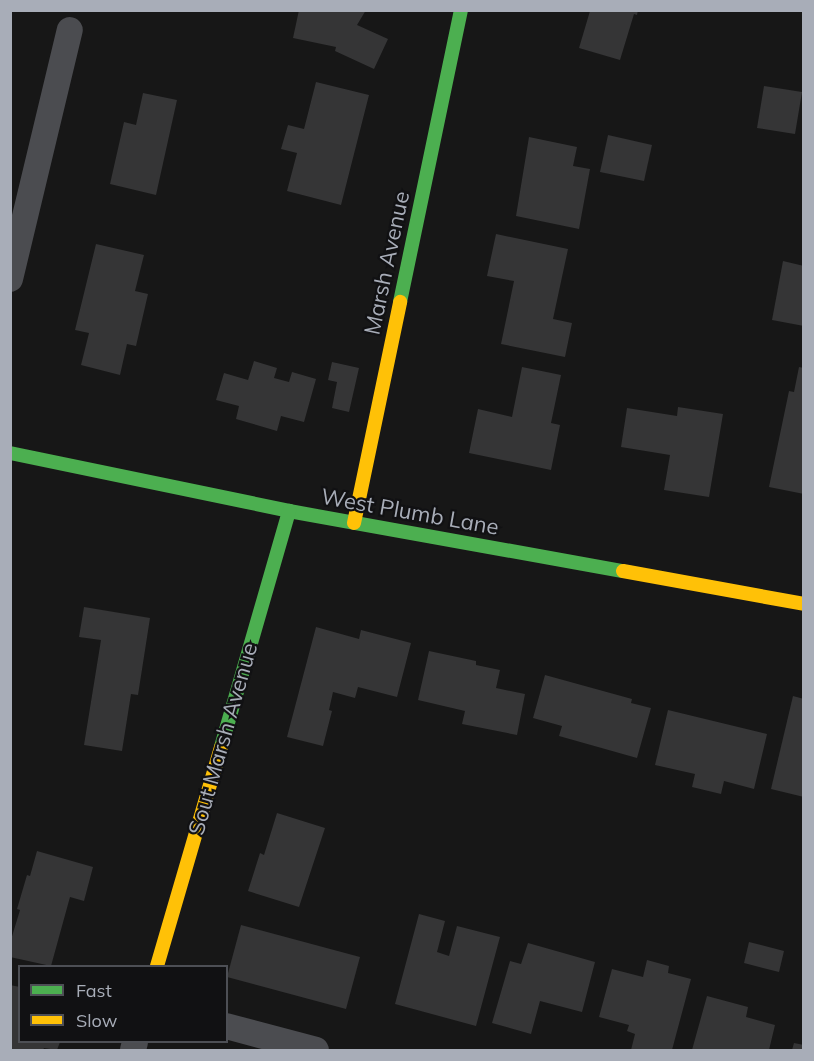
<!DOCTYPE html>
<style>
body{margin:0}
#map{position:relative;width:814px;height:1061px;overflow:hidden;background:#171717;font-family:Mulish,sans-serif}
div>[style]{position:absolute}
.building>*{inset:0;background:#353536}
.street>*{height:26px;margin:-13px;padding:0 13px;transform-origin:13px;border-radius:13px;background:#4b4c50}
.fast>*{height:14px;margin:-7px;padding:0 7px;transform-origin:7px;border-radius:7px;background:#4caf50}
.slow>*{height:14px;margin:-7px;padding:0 7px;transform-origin:7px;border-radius:7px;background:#ffc107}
span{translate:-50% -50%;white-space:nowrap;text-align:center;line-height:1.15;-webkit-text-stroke:4.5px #111113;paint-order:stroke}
.street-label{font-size:22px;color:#a8adb8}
.frame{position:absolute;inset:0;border:12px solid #a8adb8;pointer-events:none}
.legend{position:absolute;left:18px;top:965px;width:210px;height:78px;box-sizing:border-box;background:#111113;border:2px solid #4d4f55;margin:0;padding:8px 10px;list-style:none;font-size:18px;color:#a8adb8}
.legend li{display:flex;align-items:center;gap:12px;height:30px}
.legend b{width:30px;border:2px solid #4d4f55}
</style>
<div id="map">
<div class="building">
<i style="clip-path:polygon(299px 10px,366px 10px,357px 25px,388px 39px,374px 69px,335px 51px,336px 47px,293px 38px)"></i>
<i style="clip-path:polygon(638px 10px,637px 15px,634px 14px,620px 60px,579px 48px,590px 11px)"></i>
<i style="clip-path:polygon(316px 82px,369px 95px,341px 205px,287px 191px,297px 153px,281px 149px,288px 125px,304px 129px)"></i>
<i style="clip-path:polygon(764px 86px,802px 92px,795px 134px,757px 128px)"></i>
<i style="clip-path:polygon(143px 93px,177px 100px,156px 195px,110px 184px,124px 122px,136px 125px)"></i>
<i style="clip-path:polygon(608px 135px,652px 145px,644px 181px,600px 172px)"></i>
<i style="clip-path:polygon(529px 137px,577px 147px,573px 166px,590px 169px,579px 229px,516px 216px)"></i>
<i style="clip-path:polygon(496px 234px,568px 249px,553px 319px,572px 323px,565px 357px,501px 344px,514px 281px,487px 276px)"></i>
<i style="clip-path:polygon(96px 244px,144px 255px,135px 291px,148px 294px,136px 346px,127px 344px,120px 375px,81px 365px,89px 333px,75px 330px)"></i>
<i style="clip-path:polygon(783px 261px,804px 266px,804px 326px,772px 320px)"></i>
<i style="clip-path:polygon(254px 361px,277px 368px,274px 378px,289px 382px,292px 372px,316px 379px,304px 422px,281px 416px,277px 431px,236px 419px,239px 406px,216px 400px,224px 373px,248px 380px)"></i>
<i style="clip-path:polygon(332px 362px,359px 368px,349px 412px,332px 408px,337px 382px,328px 380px)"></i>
<i style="clip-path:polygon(522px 367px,561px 375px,551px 423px,560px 425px,551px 470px,469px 453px,478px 409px,512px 417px)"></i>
<i style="clip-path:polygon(799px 367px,804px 368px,804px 494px,769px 487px,789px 391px,794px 392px)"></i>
<i style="clip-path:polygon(678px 407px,723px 414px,709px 497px,664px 490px,670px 455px,621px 447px,627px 408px,677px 416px)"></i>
<i style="clip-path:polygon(84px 607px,150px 618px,138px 695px,131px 694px,122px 751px,84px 745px,101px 640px,79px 637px)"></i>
<i style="clip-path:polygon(316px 627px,359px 639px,361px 630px,411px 643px,397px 697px,358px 687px,355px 698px,333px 692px,329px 710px,332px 711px,323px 746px,287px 737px)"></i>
<i style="clip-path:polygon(429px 651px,476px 661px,476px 665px,500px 670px,496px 688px,525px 694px,517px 735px,462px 724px,465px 711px,418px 700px)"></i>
<i style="clip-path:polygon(545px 675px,632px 699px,631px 703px,651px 708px,637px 758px,559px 736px,562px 726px,533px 718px)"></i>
<i style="clip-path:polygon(793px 696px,804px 699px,804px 797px,771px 789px)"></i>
<i style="clip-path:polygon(668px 710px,767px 734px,754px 789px,724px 781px,721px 794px,692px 787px,695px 774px,655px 765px)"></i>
<i style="clip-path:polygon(277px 813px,325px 828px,299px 907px,248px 891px,260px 853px,264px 855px)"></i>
<i style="clip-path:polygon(37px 851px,93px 867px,84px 901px,70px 897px,51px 966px,10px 957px,10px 943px,20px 910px,17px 909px,27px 875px,30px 876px)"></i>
<i style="clip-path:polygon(419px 914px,445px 921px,437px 952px,449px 956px,457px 926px,500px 937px,476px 1026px,395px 1004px)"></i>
<i style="clip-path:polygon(241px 925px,360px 957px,346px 1009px,227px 977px)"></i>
<i style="clip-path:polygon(749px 942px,784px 951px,779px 972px,744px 963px)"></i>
<i style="clip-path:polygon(528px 943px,595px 962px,582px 1012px,540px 1001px,531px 1034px,492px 1023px,510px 961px,521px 964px)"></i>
<i style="clip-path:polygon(647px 960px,669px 966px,668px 973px,691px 979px,672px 1050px,631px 1050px,635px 1034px,627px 1031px,629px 1025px,599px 1017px,612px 969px,643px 977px)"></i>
<i style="clip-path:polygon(10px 985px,20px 987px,20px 1042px,60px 1042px,57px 1050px,44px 1048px,43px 1050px,10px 1050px)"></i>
<i style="clip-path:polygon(707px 996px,748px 1007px,746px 1017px,775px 1025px,769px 1050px,692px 1050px)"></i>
<i style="clip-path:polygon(794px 1043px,804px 1045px,804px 1050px,792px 1050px)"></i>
</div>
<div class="street">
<i style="left:10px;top:279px;width:256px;rotate:-76.5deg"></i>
<i style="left:226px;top:1026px;width:93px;rotate:14.9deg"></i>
<i style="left:133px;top:1050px;width:8px;rotate:-76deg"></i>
</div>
<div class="fast">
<i style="left:400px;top:302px;width:298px;rotate:-78.2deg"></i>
<i style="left:10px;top:453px;width:285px;rotate:11.7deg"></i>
<i style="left:289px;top:511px;width:339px;rotate:10.2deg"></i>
<i style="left:221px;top:747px;width:246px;rotate:-73.9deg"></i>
</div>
<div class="slow">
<i style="left:354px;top:523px;width:226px;rotate:-78.2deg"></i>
<i style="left:623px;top:571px;width:184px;rotate:10.3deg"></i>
<i style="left:157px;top:966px;width:228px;rotate:-73.7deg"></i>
</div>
<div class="street-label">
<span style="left:387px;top:263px;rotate:-78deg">Marsh Avenue</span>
<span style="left:410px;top:512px;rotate:10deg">West Plumb Lane</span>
<span style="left:223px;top:739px;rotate:-74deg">Sout Marsh Avenue</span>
</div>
<div class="frame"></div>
<ul class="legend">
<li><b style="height:8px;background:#4caf50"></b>Fast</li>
<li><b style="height:8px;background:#ffc107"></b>Slow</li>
</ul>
</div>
